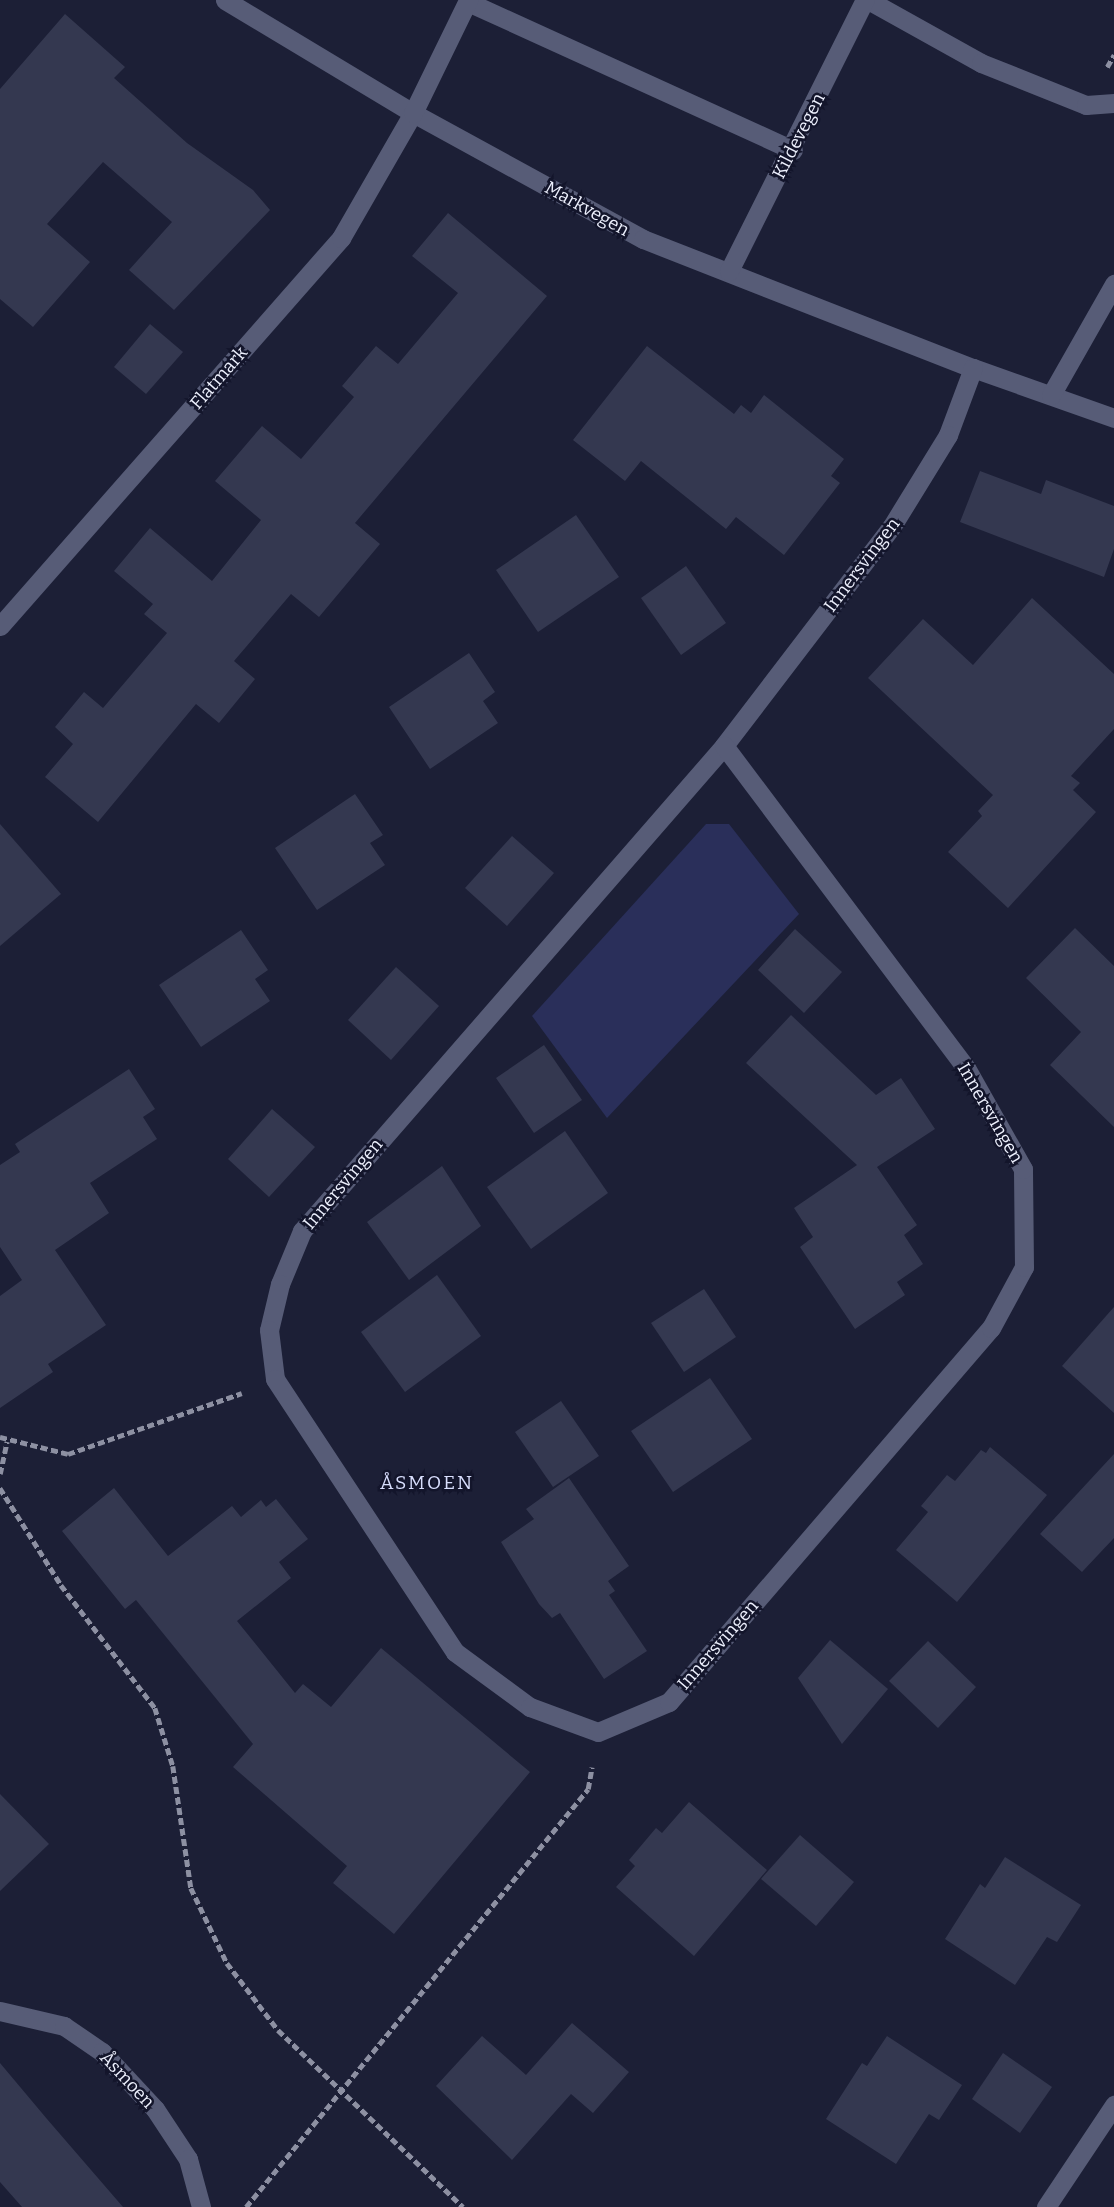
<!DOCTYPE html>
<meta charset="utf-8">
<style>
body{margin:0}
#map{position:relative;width:1114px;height:2207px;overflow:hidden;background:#1c1f36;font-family:Bitter,serif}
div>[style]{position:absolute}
.green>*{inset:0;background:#2a2f5a}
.building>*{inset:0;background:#343850}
.path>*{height:4.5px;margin-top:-2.25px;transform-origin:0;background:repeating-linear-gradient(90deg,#8d90a2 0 7px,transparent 0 10.5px)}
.service>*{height:19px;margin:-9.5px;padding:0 9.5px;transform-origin:9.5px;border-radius:9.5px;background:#575c77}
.minor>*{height:19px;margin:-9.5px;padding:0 9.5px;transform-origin:9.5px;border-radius:9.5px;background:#575c77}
span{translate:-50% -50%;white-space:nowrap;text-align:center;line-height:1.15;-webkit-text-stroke:5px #13152b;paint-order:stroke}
.street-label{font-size:18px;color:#edf0fd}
.neighbourhood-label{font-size:19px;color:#d8defd;letter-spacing:2px}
</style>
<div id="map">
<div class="green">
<i style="clip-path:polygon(706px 824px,729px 824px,799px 914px,607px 1118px,532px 1016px)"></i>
</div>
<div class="building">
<i style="clip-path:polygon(65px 14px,125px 67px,114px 78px,187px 143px,253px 190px,270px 210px,174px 310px,129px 270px,172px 222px,103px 162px,47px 224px,90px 262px,33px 327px,0 299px,0 89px)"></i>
<i style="clip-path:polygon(448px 213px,547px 296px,355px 523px,380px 544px,319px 617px,291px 594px,234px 661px,255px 679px,219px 723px,196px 704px,98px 822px,45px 777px,73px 744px,55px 727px,84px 692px,103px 708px,167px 633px,144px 614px,153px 604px,114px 571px,150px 528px,212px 581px,261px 520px,215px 481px,262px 426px,301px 459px,354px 397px,342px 386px,376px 346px,398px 364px,458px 293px,412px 256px)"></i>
<i style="clip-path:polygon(150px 324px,183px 352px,146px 394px,114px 367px)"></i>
<i style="clip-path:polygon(647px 346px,734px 414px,741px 405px,751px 413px,764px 395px,844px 459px,831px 476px,840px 483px,784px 555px,736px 517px,726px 529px,641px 461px,625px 481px,573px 440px)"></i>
<i style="clip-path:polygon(980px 471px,1041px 494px,1046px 480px,1114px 506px,1114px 549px,1104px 577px,960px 522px)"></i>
<i style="clip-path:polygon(576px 515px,619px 577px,538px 632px,496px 570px)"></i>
<i style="clip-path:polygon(686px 566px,726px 623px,681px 655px,641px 598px)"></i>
<i style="clip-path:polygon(1032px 598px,1114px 674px,1114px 729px,1071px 776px,1080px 783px,1073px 790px,1096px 812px,1008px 908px,948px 852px,982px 816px,978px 811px,993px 795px,868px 678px,923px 619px,973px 665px)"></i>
<i style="clip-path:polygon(469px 653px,495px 692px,483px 701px,498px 723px,430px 769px,389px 707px)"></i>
<i style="clip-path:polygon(355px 794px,383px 835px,370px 843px,385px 865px,317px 910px,275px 848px)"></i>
<i style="clip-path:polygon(0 824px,61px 894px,0 946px)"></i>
<i style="clip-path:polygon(512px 836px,554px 873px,507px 926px,465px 888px)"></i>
<i style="clip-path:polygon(1075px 928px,1114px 966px,1114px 1127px,1050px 1065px,1081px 1032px,1026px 978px)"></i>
<i style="clip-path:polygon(795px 929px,842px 972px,804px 1013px,758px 970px)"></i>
<i style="clip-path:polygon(241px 930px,268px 970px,255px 979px,270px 1001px,201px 1047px,159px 985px)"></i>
<i style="clip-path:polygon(396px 967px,439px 1006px,391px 1060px,348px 1020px)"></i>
<i style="clip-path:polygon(791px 1015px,876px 1095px,901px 1078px,935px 1129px,877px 1167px,917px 1225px,904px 1235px,923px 1264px,897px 1282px,905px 1295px,855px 1329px,800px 1247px,813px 1237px,794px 1208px,857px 1165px,746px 1063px)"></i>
<i style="clip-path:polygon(544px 1045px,582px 1100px,534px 1133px,496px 1078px)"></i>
<i style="clip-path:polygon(129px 1069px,155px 1109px,143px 1117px,157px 1139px,90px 1183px,109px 1213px,55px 1250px,106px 1325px,48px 1364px,53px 1372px,0 1408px,0 1296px,22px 1280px,0 1247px,0 1165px,20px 1152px,15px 1144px)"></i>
<i style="clip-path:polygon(272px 1109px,315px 1147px,269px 1197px,228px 1159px)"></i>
<i style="clip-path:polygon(565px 1131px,608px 1193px,531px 1249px,487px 1187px)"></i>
<i style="clip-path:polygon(442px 1166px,481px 1226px,409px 1280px,367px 1222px)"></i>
<i style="clip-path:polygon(437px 1275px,481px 1336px,405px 1392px,361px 1332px)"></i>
<i style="clip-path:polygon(704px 1289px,736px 1337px,684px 1372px,651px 1323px)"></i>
<i style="clip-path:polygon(1114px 1307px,1114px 1413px,1062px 1366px)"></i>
<i style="clip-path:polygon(710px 1378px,752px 1439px,673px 1492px,631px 1431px)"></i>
<i style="clip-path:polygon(561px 1401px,599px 1456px,553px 1487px,515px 1432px)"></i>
<i style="clip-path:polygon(990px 1447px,1047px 1495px,957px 1602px,896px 1550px,928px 1512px,921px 1506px,947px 1475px,955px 1481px,981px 1450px,986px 1453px)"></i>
<i style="clip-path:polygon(1114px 1454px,1114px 1538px,1082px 1572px,1040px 1534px)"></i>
<i style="clip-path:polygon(569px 1478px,629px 1566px,608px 1581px,615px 1591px,609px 1595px,647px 1651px,604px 1679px,560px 1613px,552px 1618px,539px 1604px,501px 1542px,534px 1519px,526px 1509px)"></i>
<i style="clip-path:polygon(114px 1488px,168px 1556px,232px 1506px,241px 1517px,261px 1500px,266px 1507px,276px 1499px,308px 1539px,279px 1562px,291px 1578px,237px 1621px,295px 1693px,303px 1684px,331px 1707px,381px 1648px,530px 1772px,394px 1934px,333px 1883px,347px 1866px,233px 1767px,253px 1744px,136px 1600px,125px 1609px,62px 1531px)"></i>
<i style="clip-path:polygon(830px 1640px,888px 1689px,842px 1744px,798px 1678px)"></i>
<i style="clip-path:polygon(928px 1641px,976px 1687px,938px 1728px,889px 1681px)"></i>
<i style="clip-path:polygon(0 1794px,49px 1844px,0 1891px)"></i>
<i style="clip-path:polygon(689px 1802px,767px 1870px,694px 1956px,616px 1887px,635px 1866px,629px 1860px,656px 1828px,662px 1833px)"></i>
<i style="clip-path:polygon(800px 1835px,854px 1882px,816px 1926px,761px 1879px)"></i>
<i style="clip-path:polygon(1005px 1857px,1081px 1905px,1057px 1942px,1047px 1937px,1015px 1985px,945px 1939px,980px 1884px,985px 1888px)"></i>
<i style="clip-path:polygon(572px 2023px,629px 2072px,593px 2113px,571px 2094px,512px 2160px,436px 2086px,482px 2036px,526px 2075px)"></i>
<i style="clip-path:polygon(887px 2036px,962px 2085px,939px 2120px,929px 2114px,896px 2164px,826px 2119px,862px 2063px,867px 2066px)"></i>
<i style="clip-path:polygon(1003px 2053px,1052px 2087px,1020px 2133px,972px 2099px)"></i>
<i style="clip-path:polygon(0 2063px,47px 2119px,123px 2207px,22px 2207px,0 2182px)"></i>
</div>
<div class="path">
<i style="left:1107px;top:67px;width:14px;rotate:-60deg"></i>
<i style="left:0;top:1437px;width:70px;rotate:14deg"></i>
<i style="left:68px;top:1454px;width:184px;rotate:-19.3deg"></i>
<i style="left:0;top:1474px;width:33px;rotate:-78deg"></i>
<i style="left:0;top:1488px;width:115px;rotate:57.8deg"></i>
<i style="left:61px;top:1585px;width:155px;rotate:52.6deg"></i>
<i style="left:155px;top:1708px;width:61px;rotate:72.8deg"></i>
<i style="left:173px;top:1766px;width:123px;rotate:81.6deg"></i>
<i style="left:191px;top:1888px;width:83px;rotate:64.4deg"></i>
<i style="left:227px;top:1963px;width:84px;rotate:52.7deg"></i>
<i style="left:278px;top:2030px;width:256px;rotate:43.7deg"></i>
<i style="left:246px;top:2207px;width:540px;rotate:-50.71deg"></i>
<i style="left:588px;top:1789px;width:22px;rotate:-80deg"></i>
</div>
<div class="service">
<i style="left:468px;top:2px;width:357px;rotate:24.5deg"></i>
<i style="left:973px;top:368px;width:150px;rotate:19.5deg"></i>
<i style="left:1051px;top:395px;width:128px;rotate:-60.4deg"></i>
</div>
<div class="minor">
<i style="left:225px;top:0;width:219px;rotate:31deg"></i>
<i style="left:413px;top:113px;width:262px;rotate:28.7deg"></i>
<i style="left:643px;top:239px;width:354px;rotate:21.4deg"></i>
<i style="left:973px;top:368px;width:72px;rotate:110.5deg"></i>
<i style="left:948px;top:435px;width:107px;rotate:121.6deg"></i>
<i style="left:892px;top:526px;width:277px;rotate:127.4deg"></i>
<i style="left:724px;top:746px;width:643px;rotate:131.03deg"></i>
<i style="left:302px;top:1231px;width:57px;rotate:112.5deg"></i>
<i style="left:280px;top:1284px;width:47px;rotate:103.4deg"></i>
<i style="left:269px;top:1330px;width:49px;rotate:83deg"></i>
<i style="left:275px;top:1379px;width:327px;rotate:56.6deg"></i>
<i style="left:455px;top:1652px;width:93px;rotate:36.3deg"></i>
<i style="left:530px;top:1707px;width:72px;rotate:20.2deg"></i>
<i style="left:598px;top:1732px;width:77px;rotate:-22.9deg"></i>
<i style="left:669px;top:1702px;width:494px;rotate:-49.3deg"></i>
<i style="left:991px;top:1328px;width:69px;rotate:-61.6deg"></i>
<i style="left:1024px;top:1267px;width:98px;rotate:-90.6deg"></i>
<i style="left:1023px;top:1169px;width:116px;rotate:-119.4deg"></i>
<i style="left:966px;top:1068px;width:403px;rotate:-126.9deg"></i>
<i style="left:868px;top:0;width:129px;rotate:29.1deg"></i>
<i style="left:981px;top:63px;width:113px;rotate:21.8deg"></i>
<i style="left:1086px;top:105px;width:28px;rotate:-4deg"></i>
<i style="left:729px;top:271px;width:303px;rotate:-63.4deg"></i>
<i style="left:0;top:626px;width:517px;rotate:-48.69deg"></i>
<i style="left:341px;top:238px;width:144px;rotate:-60.1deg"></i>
<i style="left:413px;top:113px;width:126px;rotate:-64deg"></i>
<i style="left:0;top:2011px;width:66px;rotate:13.2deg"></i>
<i style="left:64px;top:2026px;width:46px;rotate:34.4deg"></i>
<i style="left:102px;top:2052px;width:78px;rotate:47.1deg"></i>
<i style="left:155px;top:2109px;width:60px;rotate:56.6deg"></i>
<i style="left:188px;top:2159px;width:50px;rotate:74.8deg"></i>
<i style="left:1046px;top:2207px;width:123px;rotate:-56.3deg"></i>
</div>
<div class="street-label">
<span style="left:799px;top:136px;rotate:-63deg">Kildevegen</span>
<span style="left:587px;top:209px;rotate:29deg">Markvegen</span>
<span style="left:219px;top:378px;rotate:-49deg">Flatmark</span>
<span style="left:862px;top:565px;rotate:-53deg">Innersvingen</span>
<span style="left:990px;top:1113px;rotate:60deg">Innersvingen</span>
<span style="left:343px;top:1184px;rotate:-50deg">Innersvingen</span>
<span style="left:718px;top:1645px;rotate:-49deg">Innersvingen</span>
<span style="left:127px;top:2080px;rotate:47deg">Åsmoen</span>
</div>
<div class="neighbourhood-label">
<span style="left:427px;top:1483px">ÅSMOEN</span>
</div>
</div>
